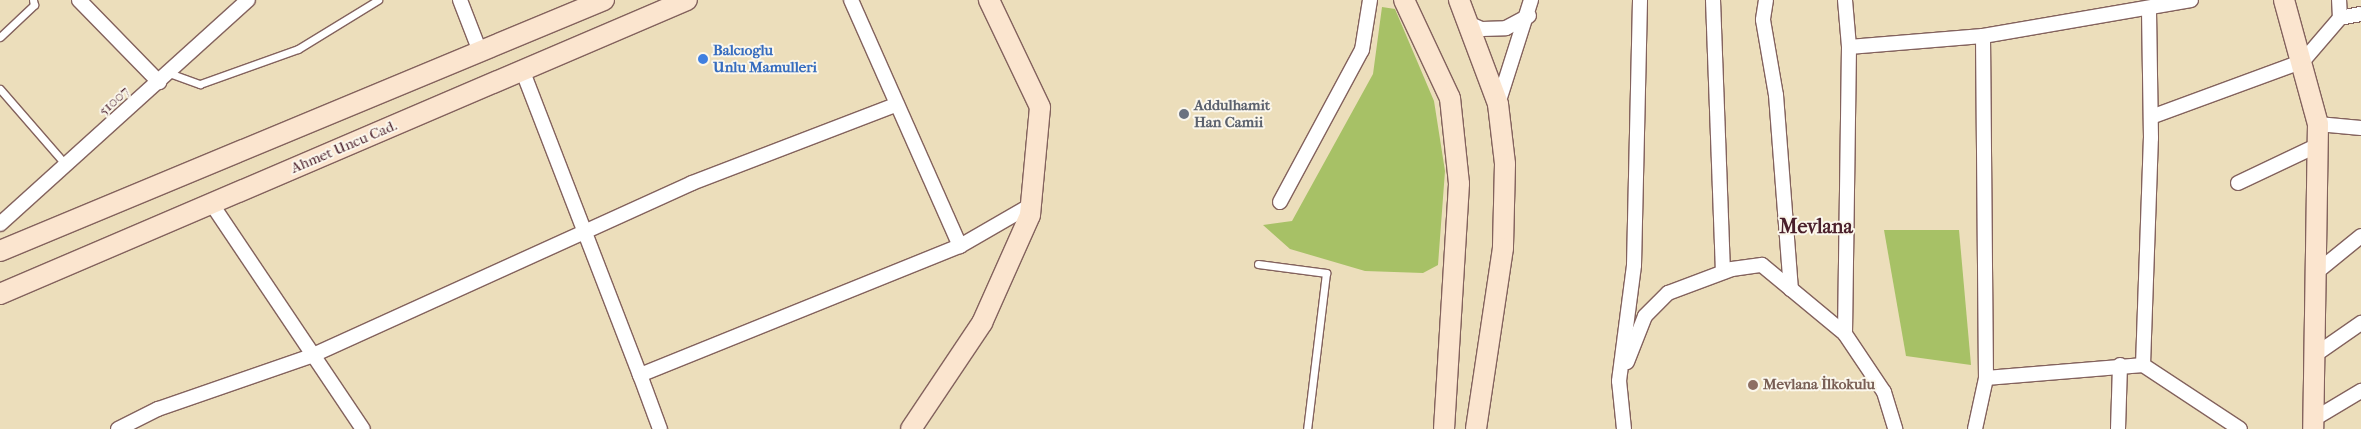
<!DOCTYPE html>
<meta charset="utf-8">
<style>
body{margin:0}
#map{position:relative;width:2361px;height:429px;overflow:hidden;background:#ecdebb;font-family:"IM FELL French Canon",serif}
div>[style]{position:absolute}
.green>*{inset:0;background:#a7c166}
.roads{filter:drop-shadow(1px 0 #83625d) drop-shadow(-1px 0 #83625d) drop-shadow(0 1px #83625d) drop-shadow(0 -1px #83625d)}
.lane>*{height:7px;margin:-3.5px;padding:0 3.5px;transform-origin:3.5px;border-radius:3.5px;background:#fff}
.street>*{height:14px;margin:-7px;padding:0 7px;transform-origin:7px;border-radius:7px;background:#fff}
.secondary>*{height:20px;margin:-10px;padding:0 10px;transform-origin:10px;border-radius:10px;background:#fbe5cf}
.dots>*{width:14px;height:14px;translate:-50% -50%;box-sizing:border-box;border:2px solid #fbf7ec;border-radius:50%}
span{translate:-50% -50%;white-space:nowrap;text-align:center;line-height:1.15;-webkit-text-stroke:4px #fbf7ec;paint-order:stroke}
.shop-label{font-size:15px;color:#366cbe;font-weight:700}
.left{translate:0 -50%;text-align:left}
.street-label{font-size:15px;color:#4a1f2b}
.worship-label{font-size:15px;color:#5b616d;font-weight:700}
.education-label{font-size:15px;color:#785e54;font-weight:700}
.district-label{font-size:20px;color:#4a1f2b;font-weight:700}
</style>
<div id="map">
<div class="green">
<i style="clip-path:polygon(1382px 7px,1395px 9px,1434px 101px,1445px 171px,1438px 265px,1423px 273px,1365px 271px,1290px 249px,1263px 225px,1292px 221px,1373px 74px)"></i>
<i style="clip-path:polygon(1884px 230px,1959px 230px,1971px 365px,1906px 356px)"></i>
</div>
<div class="roads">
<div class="lane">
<i style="left:0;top:37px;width:47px;rotate:-43.3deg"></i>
<i style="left:34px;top:5px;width:5px;rotate:-101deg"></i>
<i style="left:169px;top:73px;width:33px;rotate:20deg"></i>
<i style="left:200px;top:84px;width:104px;rotate:-19.7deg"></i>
<i style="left:298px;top:49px;width:94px;rotate:-31.5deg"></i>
<i style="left:0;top:89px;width:101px;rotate:49deg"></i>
<i style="left:1258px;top:264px;width:69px;rotate:7.5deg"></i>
<i style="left:1326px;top:273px;width:157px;rotate:96.9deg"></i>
</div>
<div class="street">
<i style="left:79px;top:0;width:115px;rotate:45.7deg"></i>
<i style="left:460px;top:0;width:53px;rotate:68.8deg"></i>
<i style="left:851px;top:0;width:269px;rotate:66.1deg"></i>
<i style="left:1713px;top:0;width:272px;rotate:87.9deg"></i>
<i style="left:1766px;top:0;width:20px;rotate:99deg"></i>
<i style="left:1763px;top:20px;width:76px;rotate:80.2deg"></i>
<i style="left:1776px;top:95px;width:195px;rotate:85.6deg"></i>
<i style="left:1845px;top:0;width:47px;rotate:85.1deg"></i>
<i style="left:1849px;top:47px;width:287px;rotate:90.8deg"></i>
<i style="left:1845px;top:334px;width:70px;rotate:56.1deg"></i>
<i style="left:1884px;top:392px;width:39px;rotate:73deg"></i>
<i style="left:2340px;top:18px;width:21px;rotate:-11deg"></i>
<i style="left:1470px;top:24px;width:13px;rotate:23deg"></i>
<i style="left:1482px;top:29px;width:24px;rotate:-2deg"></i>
<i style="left:1506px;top:28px;width:26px;rotate:-28deg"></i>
<i style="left:1983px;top:36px;width:342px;rotate:89.5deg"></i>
<i style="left:1849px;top:47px;width:134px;rotate:-4.7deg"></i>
<i style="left:1983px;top:36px;width:211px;rotate:-9.8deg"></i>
<i style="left:523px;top:72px;width:325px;rotate:68.9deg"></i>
<i style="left:1498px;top:104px;width:109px;rotate:-72.4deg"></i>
<i style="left:2151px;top:117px;width:162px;rotate:-20.2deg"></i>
<i style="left:2303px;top:61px;width:57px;rotate:-49.3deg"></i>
<i style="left:2340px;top:18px;width:18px;rotate:-93deg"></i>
<i style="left:2318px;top:124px;width:43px;rotate:5.3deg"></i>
<i style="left:2238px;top:183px;width:89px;rotate:-25.4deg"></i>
<i style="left:1280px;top:202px;width:173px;rotate:-61.7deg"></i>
<i style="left:1362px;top:50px;width:51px;rotate:-80.9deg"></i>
<i style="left:211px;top:203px;width:272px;rotate:56.1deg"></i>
<i style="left:0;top:224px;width:334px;rotate:-42.1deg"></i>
<i style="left:2313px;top:275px;width:62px;rotate:-39.1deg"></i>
<i style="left:2312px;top:357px;width:60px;rotate:-34.8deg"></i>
<i style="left:1627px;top:362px;width:49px;rotate:-68.6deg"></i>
<i style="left:1645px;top:316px;width:33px;rotate:-45deg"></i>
<i style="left:1668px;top:293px;width:68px;rotate:-20.6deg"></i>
<i style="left:1732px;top:269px;width:30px;rotate:-8deg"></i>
<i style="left:1762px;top:265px;width:108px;rotate:39.7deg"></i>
<i style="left:2143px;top:365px;width:227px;rotate:-88deg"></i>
<i style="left:2151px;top:138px;width:128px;rotate:-90.9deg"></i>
<i style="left:2314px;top:419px;width:55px;rotate:-30.8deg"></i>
<i style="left:118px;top:429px;width:45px;rotate:-26.6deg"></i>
<i style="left:158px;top:409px;width:162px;rotate:-19.1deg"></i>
<i style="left:311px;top:356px;width:418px;rotate:-24.4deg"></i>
<i style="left:692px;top:183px;width:217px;rotate:-21deg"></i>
<i style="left:660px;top:429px;width:58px;rotate:-110.3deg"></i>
<i style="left:640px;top:375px;width:345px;rotate:-22deg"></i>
<i style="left:960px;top:246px;width:82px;rotate:-30deg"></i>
<i style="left:1624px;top:429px;width:48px;rotate:-95.9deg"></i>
<i style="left:1619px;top:381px;width:117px;rotate:-82.6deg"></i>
<i style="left:1634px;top:265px;width:265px;rotate:-88.7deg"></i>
<i style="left:1975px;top:429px;width:52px;rotate:-77.8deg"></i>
<i style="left:1986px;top:378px;width:158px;rotate:-4.7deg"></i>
<i style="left:2143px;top:365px;width:116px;rotate:33.4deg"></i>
<i style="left:2118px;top:429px;width:64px;rotate:-88.2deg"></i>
</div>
<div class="secondary">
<i style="left:1404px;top:0;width:108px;rotate:64.9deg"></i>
<i style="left:1450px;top:98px;width:86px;rotate:84deg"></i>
<i style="left:1459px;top:184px;width:245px;rotate:93.5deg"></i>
<i style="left:1459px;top:0;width:111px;rotate:69.4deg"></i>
<i style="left:1498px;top:104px;width:60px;rotate:83.3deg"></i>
<i style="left:1505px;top:164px;width:84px;rotate:91.4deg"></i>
<i style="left:1503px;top:248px;width:183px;rotate:98.5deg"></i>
<i style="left:2284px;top:0;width:129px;rotate:74.7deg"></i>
<i style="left:2318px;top:124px;width:305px;rotate:90.9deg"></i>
<i style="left:0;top:251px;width:654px;rotate:-22.57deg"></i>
<i style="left:0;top:294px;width:747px;rotate:-23.17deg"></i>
<i style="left:911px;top:429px;width:128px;rotate:-56.2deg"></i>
<i style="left:982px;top:323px;width:118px;rotate:-66deg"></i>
<i style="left:1030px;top:215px;width:108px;rotate:-84.7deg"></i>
<i style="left:1040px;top:107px;width:119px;rotate:-115.5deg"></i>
</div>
</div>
<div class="dots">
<i style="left:703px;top:59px;background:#3f7fe0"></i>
<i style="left:1184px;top:114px;background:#6b7280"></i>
<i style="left:1753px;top:385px;background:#8d6e63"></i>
</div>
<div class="shop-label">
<span class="left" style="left:713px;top:59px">Balcıoglu<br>Unlu Mamulleri</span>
</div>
<div class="street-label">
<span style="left:114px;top:101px;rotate:-42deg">51007</span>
<span style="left:344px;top:147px;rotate:-23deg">Ahmet Uncu Cad.</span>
</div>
<div class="worship-label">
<span class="left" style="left:1194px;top:114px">Addulhamit<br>Han Camii</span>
</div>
<div class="education-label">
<span class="left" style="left:1763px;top:385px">Mevlana İlkokulu</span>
</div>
<div class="district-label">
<span style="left:1816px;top:226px">Mevlana</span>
</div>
</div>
